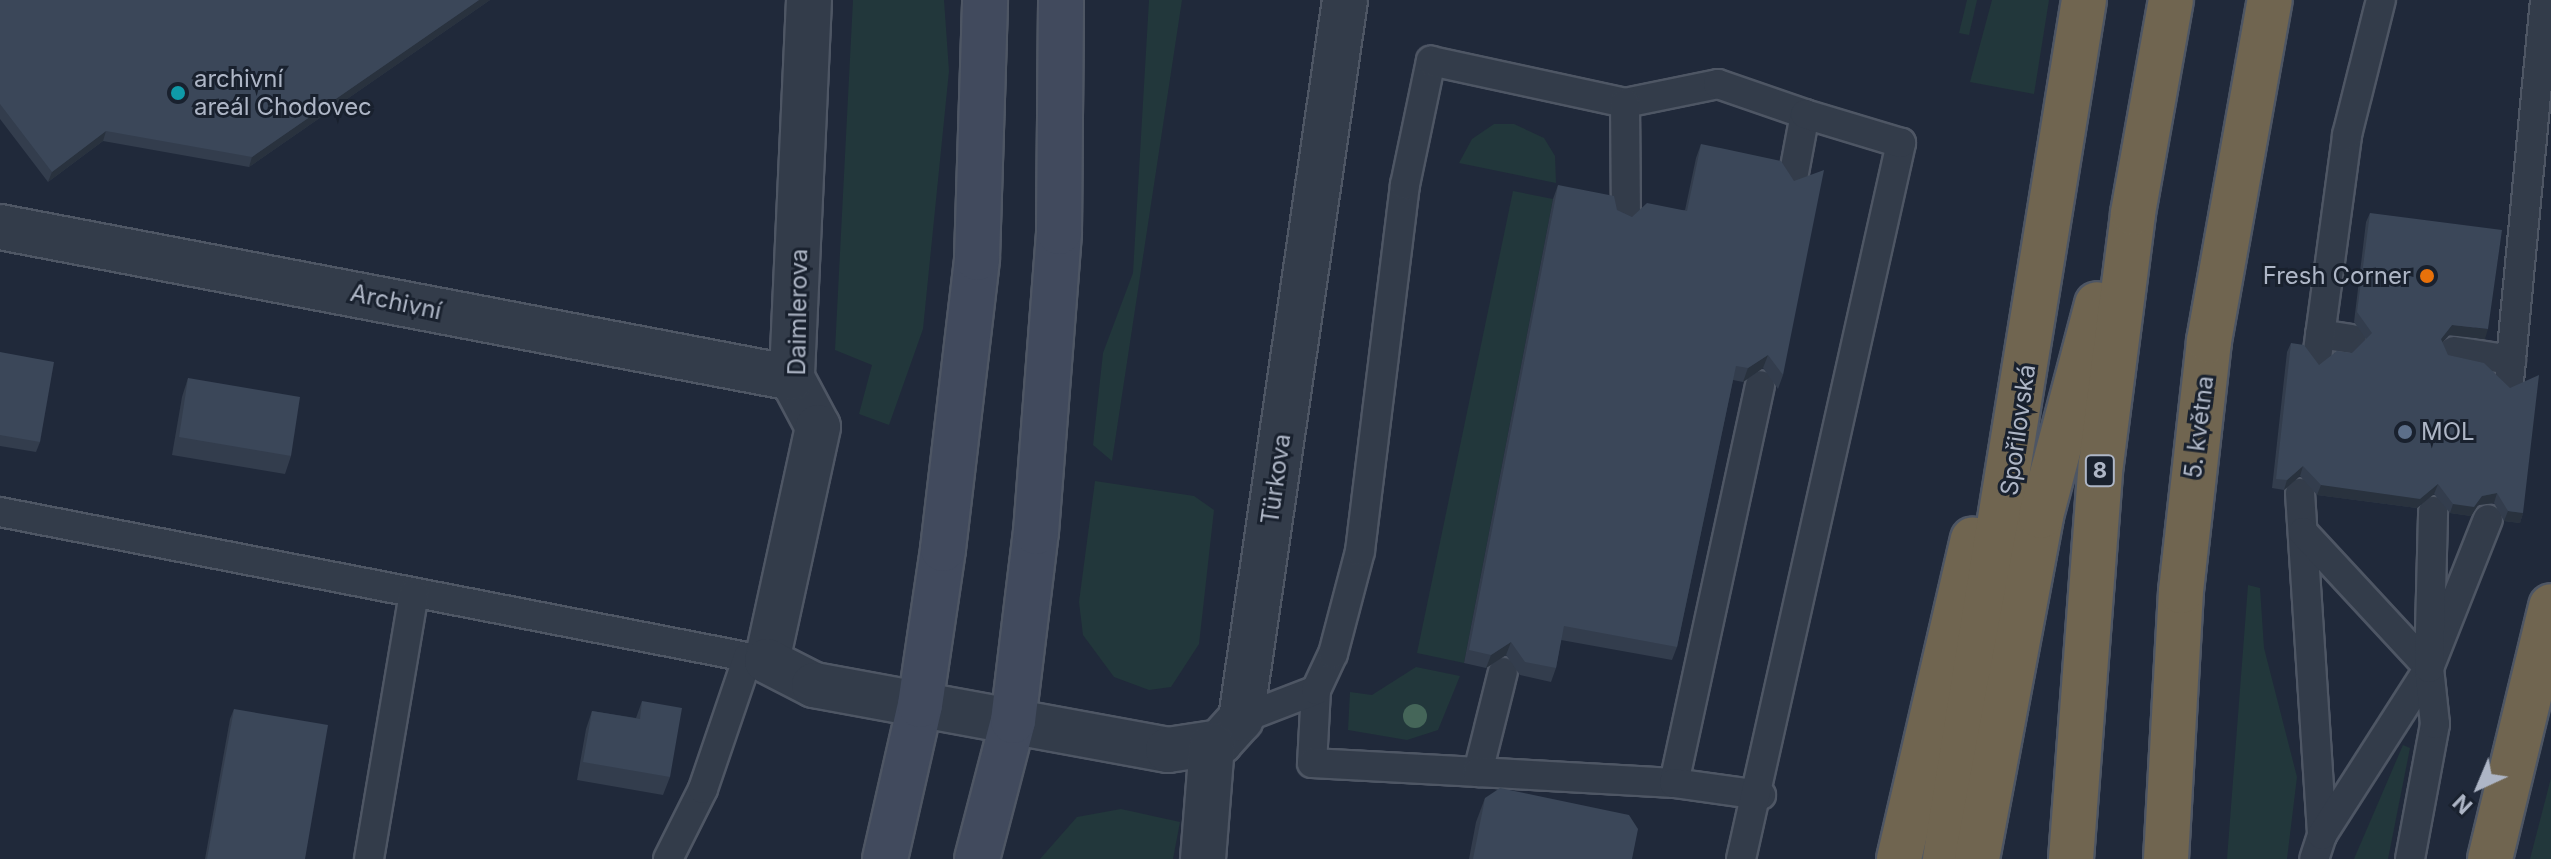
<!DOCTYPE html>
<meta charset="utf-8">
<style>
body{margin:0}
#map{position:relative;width:2551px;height:859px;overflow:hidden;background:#20293a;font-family:Inter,sans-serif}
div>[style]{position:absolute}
.green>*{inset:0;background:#22373b}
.roads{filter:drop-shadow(2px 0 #4e5664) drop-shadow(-2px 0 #4e5664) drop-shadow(0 2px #4e5664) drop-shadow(0 -2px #4e5664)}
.lane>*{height:28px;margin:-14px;padding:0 14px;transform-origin:14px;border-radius:14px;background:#333c4a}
.street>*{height:44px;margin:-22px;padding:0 22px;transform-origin:22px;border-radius:22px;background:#333c4a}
.secondary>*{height:44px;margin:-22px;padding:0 22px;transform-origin:22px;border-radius:22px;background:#414a5d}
.highway>*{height:44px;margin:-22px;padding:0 22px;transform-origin:22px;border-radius:22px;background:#706550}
.trees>*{width:24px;height:24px;margin:-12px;border-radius:50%;background:#456659}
.wall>*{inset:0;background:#333d4d}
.shaded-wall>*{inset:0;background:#29323e}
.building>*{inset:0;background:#3b4759}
.dots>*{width:22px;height:22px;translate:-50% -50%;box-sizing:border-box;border:4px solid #19212e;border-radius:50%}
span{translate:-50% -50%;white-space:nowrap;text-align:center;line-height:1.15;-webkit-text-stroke:6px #19212e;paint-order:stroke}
.shield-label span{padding:2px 6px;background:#19212e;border:2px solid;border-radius:6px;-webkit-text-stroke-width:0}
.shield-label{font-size:22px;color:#aeb6c6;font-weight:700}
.poi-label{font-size:24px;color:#aeb6c6}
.left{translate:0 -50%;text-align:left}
.right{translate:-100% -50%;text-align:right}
.street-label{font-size:24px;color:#aeb6c6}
.north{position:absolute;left:2439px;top:747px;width:80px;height:80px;-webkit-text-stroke:6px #19212e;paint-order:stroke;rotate:224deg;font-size:22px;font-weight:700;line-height:32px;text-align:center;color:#aeb6c6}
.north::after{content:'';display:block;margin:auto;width:28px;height:36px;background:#aeb6c6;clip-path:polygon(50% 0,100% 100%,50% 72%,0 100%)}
</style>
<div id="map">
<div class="green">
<i style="clip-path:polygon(853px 0,944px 0,949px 71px,923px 329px,889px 425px,859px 414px,872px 365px,835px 350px)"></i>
<i style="clip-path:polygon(1149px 0,1182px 0,1112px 461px,1093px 445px,1103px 353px,1133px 273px)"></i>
<i style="clip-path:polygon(1967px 0,1977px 0,1969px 35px,1959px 33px)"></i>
<i style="clip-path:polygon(1992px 0,2049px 0,2034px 94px,1970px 82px)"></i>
<i style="clip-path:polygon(1494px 124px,1514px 124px,1544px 138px,1555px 156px,1556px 183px,1459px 163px,1472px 139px)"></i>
<i style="clip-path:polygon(1513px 191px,1553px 199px,1464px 663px,1417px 653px)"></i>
<i style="clip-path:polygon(1095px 481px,1194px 496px,1214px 510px,1199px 644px,1171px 687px,1149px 690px,1114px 677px,1083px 635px,1079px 602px)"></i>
<i style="clip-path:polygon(2248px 585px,2260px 588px,2264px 648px,2297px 777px,2287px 859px,2227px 859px)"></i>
<i style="clip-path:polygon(1416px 667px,1460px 676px,1438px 730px,1407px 740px,1348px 730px,1350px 692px,1372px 695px)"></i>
<i style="clip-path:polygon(2403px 745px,2410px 748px,2388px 859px,2354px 859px)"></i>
<i style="clip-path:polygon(2551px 778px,2551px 859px,2530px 859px)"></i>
<i style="clip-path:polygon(1121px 809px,1180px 822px,1173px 859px,1040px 859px,1077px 817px)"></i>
</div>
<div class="roads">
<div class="lane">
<i style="left:1625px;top:103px;width:95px;rotate:-11.5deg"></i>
<i style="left:1718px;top:84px;width:92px;rotate:19deg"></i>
<i style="left:1805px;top:114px;width:65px;rotate:100.6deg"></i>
<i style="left:2320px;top:334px;width:32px;rotate:9deg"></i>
<i style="left:2454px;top:351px;width:58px;rotate:9deg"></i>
<i style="left:2317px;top:358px;width:225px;rotate:-82.3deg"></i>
<i style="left:2347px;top:135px;width:139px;rotate:-75.9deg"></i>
<i style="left:2509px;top:381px;width:383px;rotate:-84.6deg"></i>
<i style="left:2300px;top:493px;width:343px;rotate:86.3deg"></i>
<i style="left:2322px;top:835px;width:25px;rotate:108deg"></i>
<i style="left:0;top:512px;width:781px;rotate:10.99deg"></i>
<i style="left:2303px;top:532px;width:185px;rotate:47.2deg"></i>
<i style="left:1316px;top:690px;width:73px;rotate:93.1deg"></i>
<i style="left:1312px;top:763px;width:166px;rotate:3.1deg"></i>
<i style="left:1478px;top:772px;width:103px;rotate:-76deg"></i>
<i style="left:1241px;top:719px;width:80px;rotate:-21.1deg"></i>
<i style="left:1316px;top:690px;width:40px;rotate:-65deg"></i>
<i style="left:1333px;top:654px;width:106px;rotate:-75.3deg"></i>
<i style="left:1360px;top:551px;width:369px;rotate:-83deg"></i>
<i style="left:1405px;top:185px;width:127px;rotate:-78.2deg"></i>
<i style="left:1431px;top:61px;width:198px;rotate:12.2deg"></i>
<i style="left:1625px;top:103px;width:111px;rotate:89.5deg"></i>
<i style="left:1478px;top:772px;width:196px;rotate:3.2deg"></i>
<i style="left:1674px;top:783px;width:407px;rotate:-77.8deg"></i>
<i style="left:1674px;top:783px;width:88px;rotate:7.9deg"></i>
<i style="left:2322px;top:835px;width:198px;rotate:-57.4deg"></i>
<i style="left:2429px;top:668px;width:160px;rotate:-68.4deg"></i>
<i style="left:369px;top:859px;width:270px;rotate:-80.4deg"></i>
<i style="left:668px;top:859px;width:78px;rotate:-63.4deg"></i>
<i style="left:703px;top:789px;width:139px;rotate:-71.2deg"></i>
<i style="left:1741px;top:859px;width:734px;rotate:-77.4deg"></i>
<i style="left:1901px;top:143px;width:100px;rotate:-163.2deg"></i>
<i style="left:2410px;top:859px;width:137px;rotate:-79.5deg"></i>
<i style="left:2435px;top:724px;width:56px;rotate:-96.1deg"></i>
<i style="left:2429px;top:668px;width:157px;rotate:-88.5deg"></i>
</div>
<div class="street">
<i style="left:809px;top:0;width:378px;rotate:92.6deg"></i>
<i style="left:792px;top:378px;width:55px;rotate:62deg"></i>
<i style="left:818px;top:427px;width:239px;rotate:102.3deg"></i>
<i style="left:767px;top:661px;width:53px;rotate:27.1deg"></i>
<i style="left:814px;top:685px;width:360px;rotate:10.4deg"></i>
<i style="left:1168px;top:750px;width:53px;rotate:-8.7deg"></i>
<i style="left:1220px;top:742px;width:31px;rotate:-48deg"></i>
<i style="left:1241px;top:719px;width:726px;rotate:-81.77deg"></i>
<i style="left:0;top:227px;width:806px;rotate:10.79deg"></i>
<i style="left:1203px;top:859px;width:114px;rotate:-85.5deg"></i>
</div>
<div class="secondary">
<i style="left:885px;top:859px;width:158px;rotate:-77.2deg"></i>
<i style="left:920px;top:705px;width:158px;rotate:-81.6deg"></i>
<i style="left:943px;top:549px;width:293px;rotate:-83.3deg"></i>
<i style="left:977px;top:258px;width:258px;rotate:-88.2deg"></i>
<i style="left:977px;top:859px;width:143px;rotate:-75.4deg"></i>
<i style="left:1013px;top:721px;width:190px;rotate:-83.1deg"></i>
<i style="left:1036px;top:532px;width:301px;rotate:-85.6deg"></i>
<i style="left:1059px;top:232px;width:232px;rotate:-89.5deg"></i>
</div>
<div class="highway">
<i style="left:1899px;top:859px;width:328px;rotate:-77deg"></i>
<i style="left:1945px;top:859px;width:870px;rotate:-80.81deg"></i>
<i style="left:1977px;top:859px;width:349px;rotate:-79.4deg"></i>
<i style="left:2041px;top:516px;width:219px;rotate:-75.2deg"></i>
<i style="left:2071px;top:859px;width:396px;rotate:-85.7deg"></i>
<i style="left:2101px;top:464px;width:253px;rotate:-82.7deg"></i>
<i style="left:2133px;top:213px;width:216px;rotate:-79.9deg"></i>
<i style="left:2166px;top:859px;width:268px;rotate:-86.8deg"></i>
<i style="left:2181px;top:591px;width:252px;rotate:-83.6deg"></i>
<i style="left:2209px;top:341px;width:346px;rotate:-79.9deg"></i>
<i style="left:2490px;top:859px;width:260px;rotate:-76.4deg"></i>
</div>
</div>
<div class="trees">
<i style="left:1415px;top:716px"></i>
</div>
<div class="wall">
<i style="clip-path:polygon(0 0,490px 0,249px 167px,103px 141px,48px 182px,0 119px)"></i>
<i style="clip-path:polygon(1701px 144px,1783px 375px,1778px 389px,1763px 368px,1743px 382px,1733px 380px,1677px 647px,1672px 660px,1561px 640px,1556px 668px,1551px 682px,1520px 675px,1506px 655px,1486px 668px,1464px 663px,1553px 199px,1558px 185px,1617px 210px,1632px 217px,1685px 210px,1696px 158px)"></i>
<i style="clip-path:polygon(2370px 213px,2485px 339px,2449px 335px,2442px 343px,2523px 513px,2520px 523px,2504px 521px,2494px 503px,2478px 505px,2471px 516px,2450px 513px,2434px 494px,2417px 508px,2317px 495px,2300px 476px,2284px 490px,2272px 488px,2287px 352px,2291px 343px,2319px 365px,2352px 353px,2366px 339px,2354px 322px,2366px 222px)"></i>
<i style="clip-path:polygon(0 352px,40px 442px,36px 452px,0 446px)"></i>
<i style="clip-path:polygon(188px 378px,291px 456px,285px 474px,172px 455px,182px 397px)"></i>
<i style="clip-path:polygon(642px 701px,670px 777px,663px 795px,577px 780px,586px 729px,592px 711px,636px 718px)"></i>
<i style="clip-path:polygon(234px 709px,305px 859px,205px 859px,230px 719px)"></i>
<i style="clip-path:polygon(1485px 798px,1632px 859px,1469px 859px,1476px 822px)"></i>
</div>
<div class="shaded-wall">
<i style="clip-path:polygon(479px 0,490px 0,249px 167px,252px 157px)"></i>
<i style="clip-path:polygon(106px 131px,103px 141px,48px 182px,52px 172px)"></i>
<i style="clip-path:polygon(2452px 325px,2488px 329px,2485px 339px,2449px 335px,2437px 349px,2441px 339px)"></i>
<i style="clip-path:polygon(1768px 355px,1763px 368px,1743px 382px,1748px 368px)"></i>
<i style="clip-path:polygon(2303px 466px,2300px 476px,2284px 490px,2287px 480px)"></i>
<i style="clip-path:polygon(2438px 484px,2434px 494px,2417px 508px,2317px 495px,2321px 485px)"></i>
<i style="clip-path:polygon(2497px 493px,2494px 503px,2478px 505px,2471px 516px,2450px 513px,2453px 504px,2482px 496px)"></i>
<i style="clip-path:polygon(2508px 511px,2523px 513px,2520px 523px,2504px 521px)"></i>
<i style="clip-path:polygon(1511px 642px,1506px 655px,1486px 668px,1491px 655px)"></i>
</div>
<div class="building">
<i style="clip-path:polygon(0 0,479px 0,252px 157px,106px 131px,52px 172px,0 104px)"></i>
<i style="clip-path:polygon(1701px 144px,1781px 161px,1794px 181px,1824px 170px,1783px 375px,1768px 355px,1748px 368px,1736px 366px,1677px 647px,1564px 626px,1556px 668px,1525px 662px,1511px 642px,1491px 655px,1469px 650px,1558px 185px,1614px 196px,1617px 210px,1632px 217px,1647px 203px,1687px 211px)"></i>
<i style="clip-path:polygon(2370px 213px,2502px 230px,2488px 329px,2452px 325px,2441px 339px,2448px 355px,2484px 363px,2510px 388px,2539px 375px,2523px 513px,2508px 511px,2497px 493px,2482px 496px,2474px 507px,2453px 504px,2438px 484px,2420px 499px,2321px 485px,2303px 466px,2287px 480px,2276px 479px,2291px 343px,2304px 345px,2319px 365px,2337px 351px,2352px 353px,2372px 333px,2357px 312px)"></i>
<i style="clip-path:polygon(0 352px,54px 362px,40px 442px,0 435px)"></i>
<i style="clip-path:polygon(188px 378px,300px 397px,291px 456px,179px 437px)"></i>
<i style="clip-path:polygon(642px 701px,682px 708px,670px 777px,583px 762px,592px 711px,640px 719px)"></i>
<i style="clip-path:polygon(234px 709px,328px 725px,305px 859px,207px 859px)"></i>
<i style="clip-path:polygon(1500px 788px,1629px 815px,1638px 829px,1632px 859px,1473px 859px,1485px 798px)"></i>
</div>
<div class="dots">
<i style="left:178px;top:93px;background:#0f9aa8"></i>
<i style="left:2427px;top:276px;background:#e8710a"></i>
<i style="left:2405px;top:432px;background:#5c6f8a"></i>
</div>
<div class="shield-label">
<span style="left:2100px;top:471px">8</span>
</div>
<div class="poi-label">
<span class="left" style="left:194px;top:93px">archivní<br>areál Chodovec</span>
<span class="right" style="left:2411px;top:276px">Fresh Corner</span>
<span class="left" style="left:2421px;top:432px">MOL</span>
</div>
<div class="street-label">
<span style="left:396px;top:302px;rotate:12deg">Archivní</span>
<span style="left:798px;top:312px;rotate:-89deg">Daimlerova</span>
<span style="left:2199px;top:427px;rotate:-83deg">5. května</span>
<span style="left:2018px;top:430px;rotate:-82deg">Spořilovská</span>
<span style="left:1276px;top:479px;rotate:-82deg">Türkova</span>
</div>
<div class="north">N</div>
</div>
